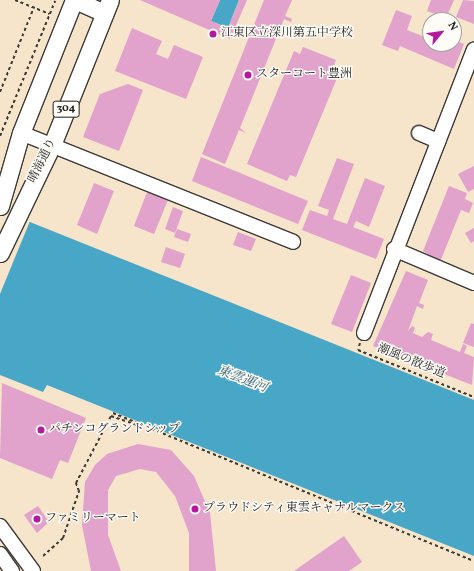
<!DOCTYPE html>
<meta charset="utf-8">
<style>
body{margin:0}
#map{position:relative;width:474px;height:571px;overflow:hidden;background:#f6e4cb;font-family:Vollkorn,"Noto Serif JP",serif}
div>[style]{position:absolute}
.water>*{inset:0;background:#48a7c7}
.pier>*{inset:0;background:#f6e4cb}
.building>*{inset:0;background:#e1a2cc}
.path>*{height:2px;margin-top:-1px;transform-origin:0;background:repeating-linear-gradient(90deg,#3d3a36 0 3px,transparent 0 6px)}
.roads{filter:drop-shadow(1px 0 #3d3a36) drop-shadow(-1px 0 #3d3a36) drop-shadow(0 1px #3d3a36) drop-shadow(0 -1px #3d3a36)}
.minor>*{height:14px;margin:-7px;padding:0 7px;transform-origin:7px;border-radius:7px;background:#fff}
.major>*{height:17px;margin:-8.5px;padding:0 8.5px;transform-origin:8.5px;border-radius:8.5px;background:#fff}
.dots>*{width:11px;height:11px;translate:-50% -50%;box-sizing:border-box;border:2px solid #fdfcf7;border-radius:50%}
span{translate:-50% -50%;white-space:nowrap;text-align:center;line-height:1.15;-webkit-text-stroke:3px #fdfcf7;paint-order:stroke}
.shield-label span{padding:1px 3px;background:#fdfcf7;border:1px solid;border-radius:3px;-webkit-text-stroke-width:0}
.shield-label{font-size:11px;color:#1c1c1c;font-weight:700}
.poi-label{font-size:12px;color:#1c1c1c}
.left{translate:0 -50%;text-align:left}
.street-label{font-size:12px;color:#1c1c1c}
.water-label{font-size:13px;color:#326272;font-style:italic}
.north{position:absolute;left:422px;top:12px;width:40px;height:40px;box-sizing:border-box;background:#fdfcf7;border:1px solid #a3a29f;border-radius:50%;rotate:61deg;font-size:11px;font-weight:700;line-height:16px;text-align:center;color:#1c1c1c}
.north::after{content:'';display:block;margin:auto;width:14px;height:18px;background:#b5179e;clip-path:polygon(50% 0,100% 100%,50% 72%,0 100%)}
</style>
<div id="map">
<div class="water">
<i style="clip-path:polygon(220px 0,239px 0,228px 28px,211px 21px)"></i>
<i style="clip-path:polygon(0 210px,474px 400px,474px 556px,47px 385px,43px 392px,0 375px)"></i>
</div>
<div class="pier">
<i style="clip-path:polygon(0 209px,30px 221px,0 294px)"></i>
</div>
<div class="building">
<i style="clip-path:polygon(140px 0,220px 0,211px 21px,228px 28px,239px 0,247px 0,230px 39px)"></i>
<i style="clip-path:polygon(264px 0,292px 0,285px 16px,292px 19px,291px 22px,284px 19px,240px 128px,246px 133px,239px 130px,225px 164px,202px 154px)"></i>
<i style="clip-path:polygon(431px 0,454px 0,446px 18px,427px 11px)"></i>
<i style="clip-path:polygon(463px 0,474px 1px,474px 24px,456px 17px)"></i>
<i style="clip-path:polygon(396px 10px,412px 16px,407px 30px,430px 39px,430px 44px,454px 44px,454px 40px,464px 44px,454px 69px,400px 46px,398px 51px,382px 45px)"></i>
<i style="clip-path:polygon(132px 28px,162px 41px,156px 54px,168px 59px,174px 45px,203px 57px,186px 99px,115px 71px)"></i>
<i style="clip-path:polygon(303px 47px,336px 60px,333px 68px,340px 71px,296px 177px,290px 175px,287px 181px,247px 164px,294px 51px,300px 54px)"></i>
<i style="clip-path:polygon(128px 84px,143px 90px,119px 151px,83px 137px,100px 94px)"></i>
<i style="clip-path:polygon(201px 157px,308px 201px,298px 224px,192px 181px)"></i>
<i style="clip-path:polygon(337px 158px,354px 164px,333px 219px,347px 224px,365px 178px,385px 186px,369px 227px,356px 221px,353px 227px,384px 239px,376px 259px,302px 230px,310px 210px,327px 216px,329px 210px,318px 206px)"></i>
<i style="clip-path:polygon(474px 166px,474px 189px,468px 192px,458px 174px)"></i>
<i style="clip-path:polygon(94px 183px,114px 191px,97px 234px,77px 225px)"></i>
<i style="clip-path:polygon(449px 186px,467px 193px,465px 199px,473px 203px,469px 213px,461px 210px,440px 262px,423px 251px)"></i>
<i style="clip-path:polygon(147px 192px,168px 200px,154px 234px,134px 226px)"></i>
<i style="clip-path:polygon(173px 207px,183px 211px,175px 233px,165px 229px)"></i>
<i style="clip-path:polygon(474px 228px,474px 241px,471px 243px,465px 233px)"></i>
<i style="clip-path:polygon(177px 229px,191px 234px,188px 242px,174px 237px)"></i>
<i style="clip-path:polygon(238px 232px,256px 239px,251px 251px,233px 245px)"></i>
<i style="clip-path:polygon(166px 247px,185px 254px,180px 268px,161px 262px)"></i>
<i style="clip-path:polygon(406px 271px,428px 280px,419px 303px,424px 305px,423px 309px,417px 306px,408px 331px,412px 326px,415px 328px,413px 333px,422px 337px,428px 332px,433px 334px,431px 340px,460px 352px,463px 344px,467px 346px,464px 353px,474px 357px,472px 385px,373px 346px)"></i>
<i style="clip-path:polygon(351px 275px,371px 283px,352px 332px,331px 324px)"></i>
<i style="clip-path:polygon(471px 323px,474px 324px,474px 347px,463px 343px)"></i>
<i style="clip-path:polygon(2px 383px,86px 418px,68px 463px,60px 460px,52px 479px,0 458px)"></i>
<i style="clip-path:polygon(138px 444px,171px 450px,194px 476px,210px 513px,216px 571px,189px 571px,189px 533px,175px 496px,156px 472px,140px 469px,116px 476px,108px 490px,108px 535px,121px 571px,91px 571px,82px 525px,85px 482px,95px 465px,107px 454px)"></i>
<i style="clip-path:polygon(38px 506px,49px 522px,37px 533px,24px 515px)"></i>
<i style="clip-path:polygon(344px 536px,362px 562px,349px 571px,294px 571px)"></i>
</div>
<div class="path">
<i style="left:15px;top:0;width:37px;rotate:22deg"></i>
<i style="left:0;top:92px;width:92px;rotate:-68.2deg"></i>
<i style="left:0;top:136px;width:146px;rotate:-67.8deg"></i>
<i style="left:360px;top:343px;width:7px;rotate:106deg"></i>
<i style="left:358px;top:350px;width:125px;rotate:22.1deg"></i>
<i style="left:113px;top:413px;width:390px;rotate:22.3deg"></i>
<i style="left:43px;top:556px;width:27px;rotate:-42deg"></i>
<i style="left:63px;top:538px;width:50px;rotate:-71.2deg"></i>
<i style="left:79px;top:491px;width:9px;rotate:-111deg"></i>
<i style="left:76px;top:483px;width:76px;rotate:-62.4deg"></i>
<i style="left:111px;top:416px;width:31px;rotate:19deg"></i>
</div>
<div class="roads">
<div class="minor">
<i style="left:21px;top:133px;width:293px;rotate:21.8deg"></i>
<i style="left:419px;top:133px;width:21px;rotate:23deg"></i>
<i style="left:394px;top:249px;width:87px;rotate:23deg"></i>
<i style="left:364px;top:333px;width:304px;rotate:-68.8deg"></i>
<i style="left:0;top:526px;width:56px;rotate:53.7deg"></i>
<i style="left:0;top:554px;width:21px;rotate:55deg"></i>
</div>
<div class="major">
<i style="left:75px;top:0;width:32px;rotate:24deg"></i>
<i style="left:0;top:206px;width:76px;rotate:-74deg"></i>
<i style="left:21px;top:133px;width:143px;rotate:-68.3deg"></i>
<i style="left:0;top:253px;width:120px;rotate:-64.3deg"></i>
<i style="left:52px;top:145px;width:156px;rotate:-68.2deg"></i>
</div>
</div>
<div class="dots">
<i style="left:213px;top:34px;background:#b5179e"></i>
<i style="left:248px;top:75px;background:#b5179e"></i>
<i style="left:41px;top:430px;background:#b5179e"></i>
<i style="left:195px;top:509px;background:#b5179e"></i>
<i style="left:37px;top:519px;background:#b5179e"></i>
</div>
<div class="shield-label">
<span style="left:66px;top:109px">304</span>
</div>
<div class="poi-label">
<span class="left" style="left:221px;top:34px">江東区立深川第五中学校</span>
<span class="left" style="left:256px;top:75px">スターコート豊洲</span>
<span class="left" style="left:49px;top:430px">パチンコグランドシップ</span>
<span class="left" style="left:203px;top:509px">プラウドシティ東雲キャナルマークス</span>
<span class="left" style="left:45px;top:519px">ファミリーマート</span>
</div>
<div class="street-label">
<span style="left:43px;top:161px;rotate:-64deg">晴海通り</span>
<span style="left:411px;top:362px;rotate:22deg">潮風の散歩道</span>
</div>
<div class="water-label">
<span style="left:242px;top:380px;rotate:21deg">東雲運河</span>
</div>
<div class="north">N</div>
</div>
